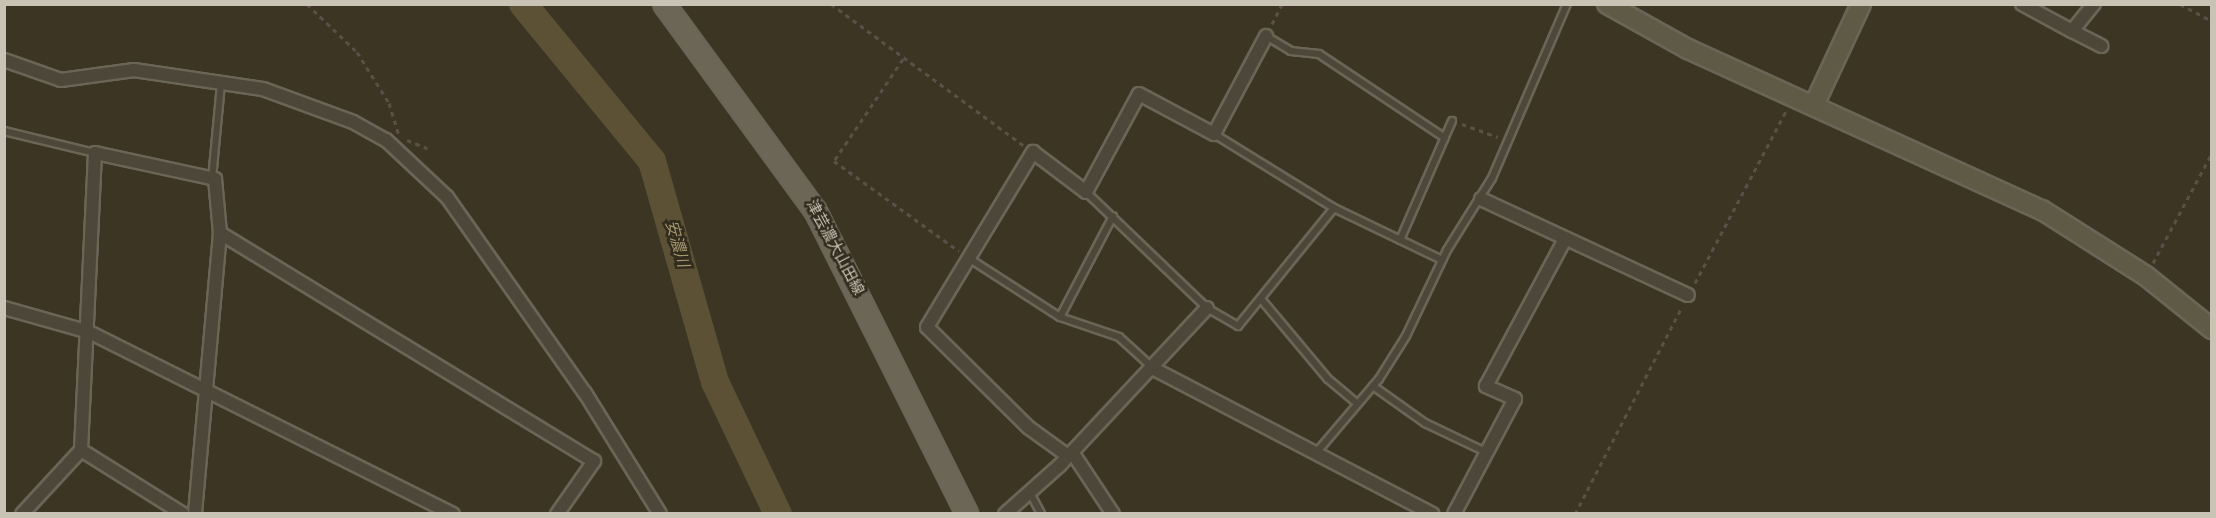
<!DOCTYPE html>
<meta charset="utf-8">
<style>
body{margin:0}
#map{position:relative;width:2216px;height:518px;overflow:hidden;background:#3c3524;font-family:Overpass,"Noto Sans JP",sans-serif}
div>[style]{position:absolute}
.river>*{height:28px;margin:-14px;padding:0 14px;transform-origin:14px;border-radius:14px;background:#5c5134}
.path>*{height:3px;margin-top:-1.5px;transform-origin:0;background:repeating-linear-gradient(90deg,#5e4e48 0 4.5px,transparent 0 9px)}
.roads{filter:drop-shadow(2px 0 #6a6556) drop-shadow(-2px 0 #6a6556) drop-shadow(0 2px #6a6556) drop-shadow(0 -2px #6a6556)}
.lane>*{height:6px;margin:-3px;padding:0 3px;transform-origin:3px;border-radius:3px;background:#4c4738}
.street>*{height:12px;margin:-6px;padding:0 6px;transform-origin:6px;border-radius:6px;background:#4c4738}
.secondary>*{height:18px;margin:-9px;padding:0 9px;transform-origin:9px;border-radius:9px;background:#5f5a46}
.primary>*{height:20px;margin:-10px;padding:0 10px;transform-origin:10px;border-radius:10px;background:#6c6656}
span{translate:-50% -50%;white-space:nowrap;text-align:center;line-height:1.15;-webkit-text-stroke:5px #312c1d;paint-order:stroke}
.street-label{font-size:15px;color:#c8c3b4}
.water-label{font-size:16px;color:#a5966e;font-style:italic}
.frame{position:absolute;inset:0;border:6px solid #c8c3b4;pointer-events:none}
</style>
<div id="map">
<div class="river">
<i style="left:523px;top:4px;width:203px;rotate:50.6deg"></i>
<i style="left:652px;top:161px;width:230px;rotate:74.1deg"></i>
<i style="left:715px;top:382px;width:146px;rotate:64.5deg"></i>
</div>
<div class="path">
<i style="left:307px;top:4px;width:69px;rotate:43.8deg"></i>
<i style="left:357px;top:52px;width:60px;rotate:57.9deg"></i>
<i style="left:389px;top:103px;width:34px;rotate:73deg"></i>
<i style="left:831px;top:4px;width:240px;rotate:36.3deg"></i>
<i style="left:2180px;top:4px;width:36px;rotate:28deg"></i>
<i style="left:1272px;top:24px;width:22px;rotate:-63deg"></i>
<i style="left:903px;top:59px;width:123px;rotate:124.1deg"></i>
<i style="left:834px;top:161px;width:154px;rotate:35.8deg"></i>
<i style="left:1462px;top:124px;width:38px;rotate:20deg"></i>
<i style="left:407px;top:140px;width:22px;rotate:22deg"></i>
<i style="left:2153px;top:263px;width:125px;rotate:-61.8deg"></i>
<i style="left:1695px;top:283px;width:195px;rotate:-62.1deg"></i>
<i style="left:1575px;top:514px;width:233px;rotate:-62.7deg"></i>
</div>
<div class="roads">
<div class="lane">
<i style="left:1266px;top:36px;width:29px;rotate:31deg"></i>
<i style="left:1291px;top:51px;width:28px;rotate:6deg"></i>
<i style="left:1319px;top:54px;width:151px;rotate:33.7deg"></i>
<i style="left:4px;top:131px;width:94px;rotate:13.6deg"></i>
<i style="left:1214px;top:134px;width:141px;rotate:31.7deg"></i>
<i style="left:1334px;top:208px;width:120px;rotate:25.7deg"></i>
<i style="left:212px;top:179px;width:96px;rotate:-84.6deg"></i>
<i style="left:1086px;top:192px;width:168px;rotate:43.8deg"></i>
<i style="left:1207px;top:308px;width:36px;rotate:30deg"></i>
<i style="left:1238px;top:326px;width:152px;rotate:-50.9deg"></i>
<i style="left:1400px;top:240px;width:130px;rotate:-66.4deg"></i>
<i style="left:970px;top:259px;width:107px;rotate:32.8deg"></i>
<i style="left:1060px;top:317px;width:62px;rotate:18.7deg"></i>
<i style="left:1119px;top:337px;width:46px;rotate:42.4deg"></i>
<i style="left:1261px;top:299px;width:104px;rotate:50.1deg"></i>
<i style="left:1328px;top:379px;width:38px;rotate:40deg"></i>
<i style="left:1060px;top:317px;width:114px;rotate:-62.3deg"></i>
<i style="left:1373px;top:386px;width:64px;rotate:35.4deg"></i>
<i style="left:1425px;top:423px;width:70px;rotate:25.5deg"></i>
<i style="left:1316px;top:453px;width:97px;rotate:-49.6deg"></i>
<i style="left:1379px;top:379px;width:51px;rotate:-57.9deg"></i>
<i style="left:1406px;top:336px;width:95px;rotate:-64.5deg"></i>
<i style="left:1447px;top:250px;width:85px;rotate:-58deg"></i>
<i style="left:1492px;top:178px;width:189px;rotate:-66.7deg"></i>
<i style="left:1029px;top:491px;width:26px;rotate:62deg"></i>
</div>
<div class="street">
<i style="left:2022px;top:4px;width:57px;rotate:28.4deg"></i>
<i style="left:2072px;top:31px;width:35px;rotate:-51deg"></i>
<i style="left:2072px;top:31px;width:33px;rotate:27deg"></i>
<i style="left:4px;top:60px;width:60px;rotate:19.3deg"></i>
<i style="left:61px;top:80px;width:74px;rotate:-7.8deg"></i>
<i style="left:134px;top:70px;width:130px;rotate:8.4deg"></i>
<i style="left:263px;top:89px;width:96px;rotate:20.1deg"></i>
<i style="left:353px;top:122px;width:38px;rotate:29deg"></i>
<i style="left:386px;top:140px;width:83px;rotate:43.1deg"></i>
<i style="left:447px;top:197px;width:240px;rotate:54.9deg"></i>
<i style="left:585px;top:393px;width:142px;rotate:58.2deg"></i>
<i style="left:1481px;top:199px;width:228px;rotate:24.9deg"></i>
<i style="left:220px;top:233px;width:438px;rotate:31.4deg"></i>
<i style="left:594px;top:461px;width:65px;rotate:124.9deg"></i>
<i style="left:4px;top:308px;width:88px;rotate:15.8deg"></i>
<i style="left:89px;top:332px;width:407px;rotate:26.6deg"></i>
<i style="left:1154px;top:369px;width:314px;rotate:27.5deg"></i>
<i style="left:81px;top:450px;width:120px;rotate:32.1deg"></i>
<i style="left:1072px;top:452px;width:74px;rotate:56.5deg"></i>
<i style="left:1068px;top:456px;width:49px;rotate:-144.1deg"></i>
<i style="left:1028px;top:427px;width:142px;rotate:-135.3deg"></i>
<i style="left:927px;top:327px;width:205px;rotate:-58.8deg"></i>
<i style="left:1033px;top:152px;width:66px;rotate:37deg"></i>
<i style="left:1086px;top:192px;width:111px;rotate:-61.6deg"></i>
<i style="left:1139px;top:94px;width:85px;rotate:28.1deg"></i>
<i style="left:1214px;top:134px;width:111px;rotate:-62deg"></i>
<i style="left:22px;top:514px;width:87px;rotate:-47.3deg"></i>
<i style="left:81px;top:450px;width:297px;rotate:-87.3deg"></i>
<i style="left:95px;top:153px;width:123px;rotate:12.2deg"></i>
<i style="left:215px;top:179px;width:54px;rotate:84.7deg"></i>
<i style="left:220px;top:233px;width:282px;rotate:95.1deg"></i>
<i style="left:1005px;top:514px;width:74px;rotate:-41.7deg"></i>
<i style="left:1060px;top:465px;width:215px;rotate:-46.9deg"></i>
<i style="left:1454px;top:514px;width:130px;rotate:-62.1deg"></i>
<i style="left:1515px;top:399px;width:32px;rotate:-156deg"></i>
<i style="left:1486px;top:386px;width:167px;rotate:-61.7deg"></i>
</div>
<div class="secondary">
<i style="left:1607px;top:4px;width:93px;rotate:29.1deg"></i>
<i style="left:1688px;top:49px;width:389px;rotate:24.5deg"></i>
<i style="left:2042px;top:210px;width:123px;rotate:32.4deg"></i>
<i style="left:2146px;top:276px;width:85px;rotate:38.8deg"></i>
<i style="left:1814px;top:105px;width:111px;rotate:-65deg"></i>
</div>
<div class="primary">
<i style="left:664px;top:4px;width:255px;rotate:53.8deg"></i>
<i style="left:815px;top:210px;width:340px;rotate:63.4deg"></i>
</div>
</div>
<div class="street-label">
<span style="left:834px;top:248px;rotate:62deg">津芸濃大山田線</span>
</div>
<div class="water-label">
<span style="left:676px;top:244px;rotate:74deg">安濃川</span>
</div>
<div class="frame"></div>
</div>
